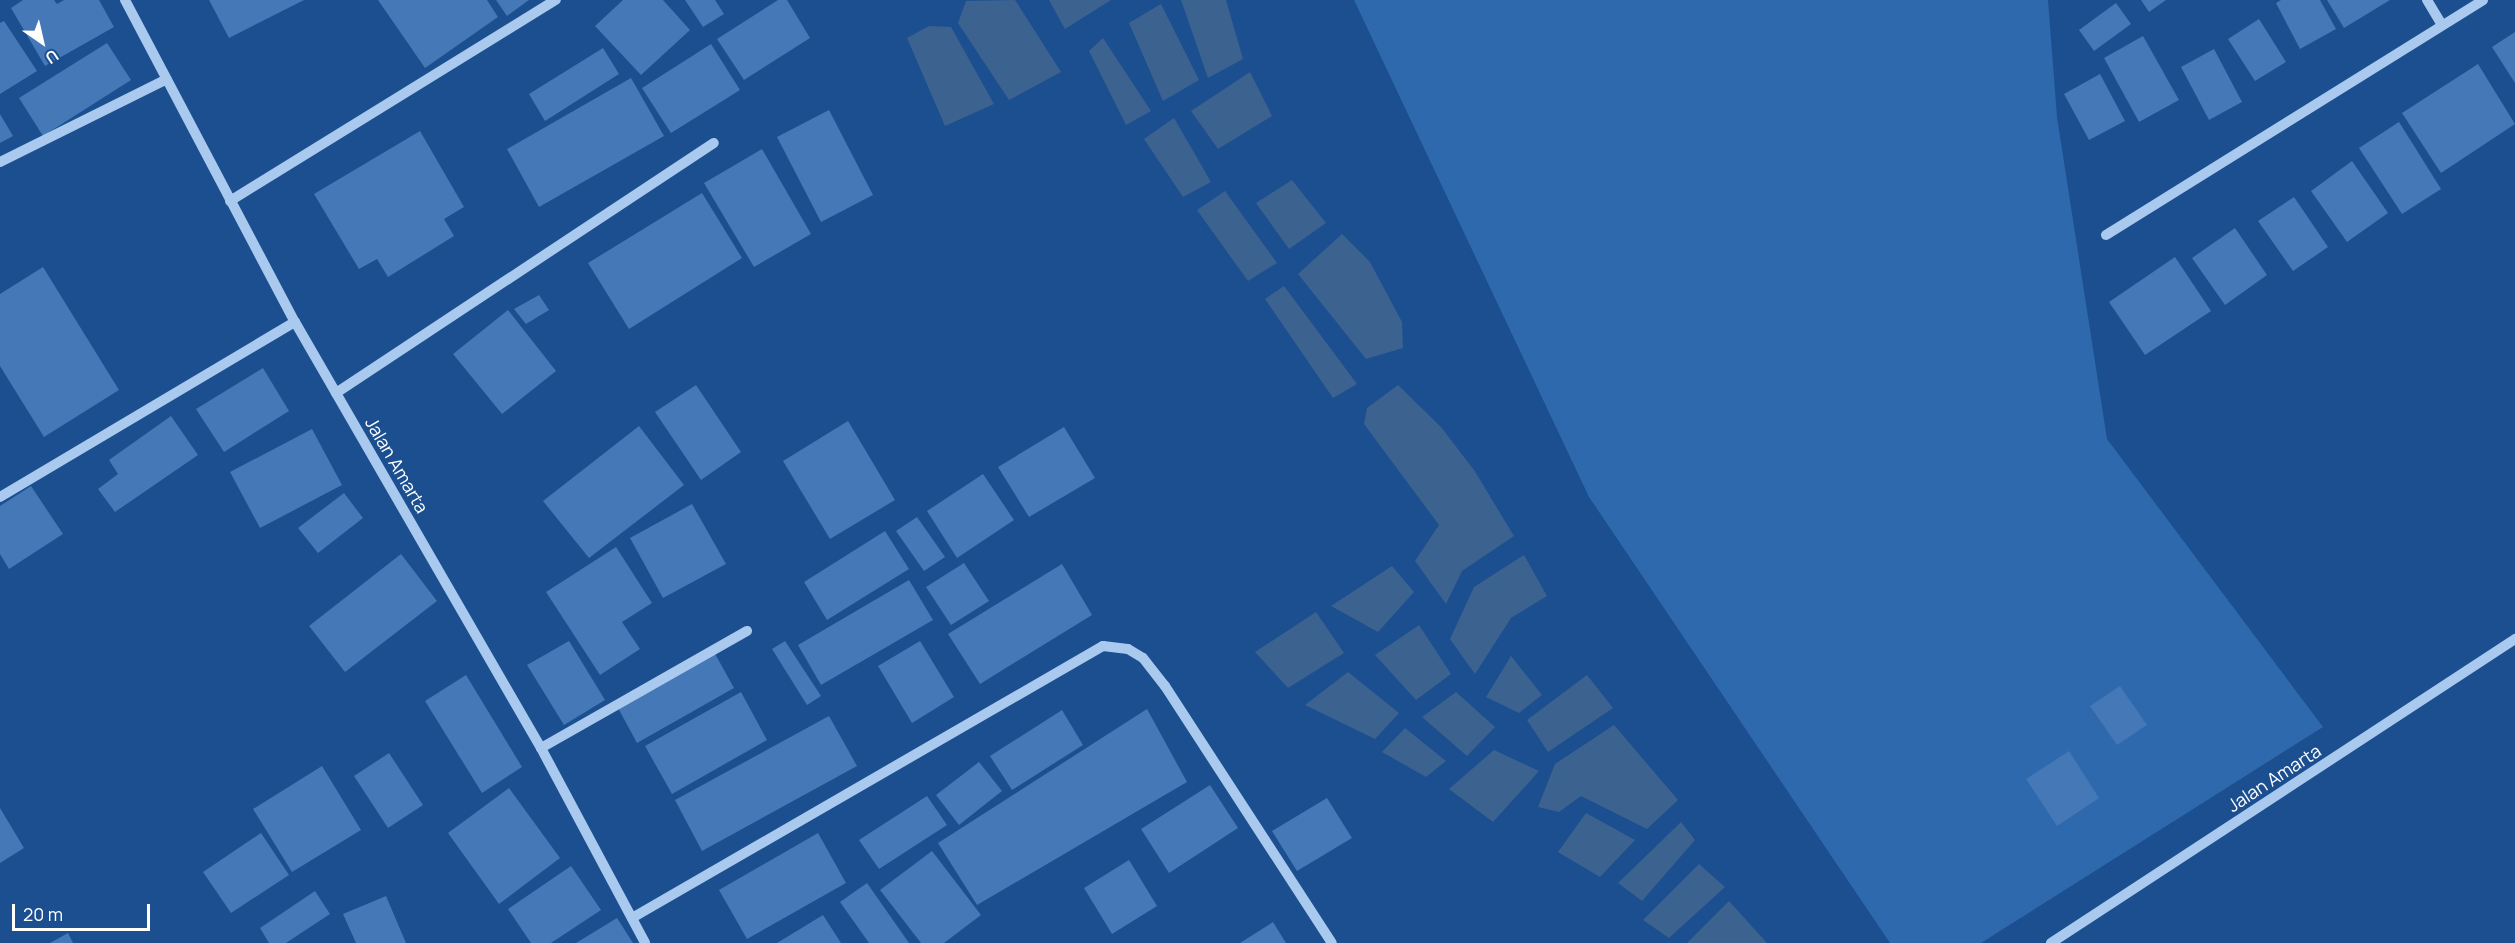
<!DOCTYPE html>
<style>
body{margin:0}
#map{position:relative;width:2515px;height:943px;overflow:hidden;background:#1b4f8f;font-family:Manrope,sans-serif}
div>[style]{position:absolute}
.green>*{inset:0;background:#2e69ad}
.water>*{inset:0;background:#3c6290}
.building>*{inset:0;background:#4478b7}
.minor>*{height:10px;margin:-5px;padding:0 5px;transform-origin:5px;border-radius:5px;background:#a9c9ee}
span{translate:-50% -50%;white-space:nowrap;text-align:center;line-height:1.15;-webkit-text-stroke:4.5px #1b4f8f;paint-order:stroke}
.street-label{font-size:18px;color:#fff}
.north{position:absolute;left:12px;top:12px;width:60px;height:60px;-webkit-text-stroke:4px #1b4f8f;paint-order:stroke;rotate:146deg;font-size:16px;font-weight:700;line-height:24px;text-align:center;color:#fff}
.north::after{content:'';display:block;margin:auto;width:21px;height:27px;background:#fff;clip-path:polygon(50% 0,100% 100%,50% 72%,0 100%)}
.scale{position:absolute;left:12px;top:904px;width:138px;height:27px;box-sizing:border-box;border:3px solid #fff;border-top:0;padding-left:8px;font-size:18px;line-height:21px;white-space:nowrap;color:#fff;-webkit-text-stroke:4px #1b4f8f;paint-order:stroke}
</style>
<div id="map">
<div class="green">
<i style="clip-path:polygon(1354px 0,2048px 0,2057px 117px,2107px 439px,2323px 727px,1981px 943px,1890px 943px,1589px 497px)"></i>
</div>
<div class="water">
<i style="clip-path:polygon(1015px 0,1061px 72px,1009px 100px,958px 23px,966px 1px)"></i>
<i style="clip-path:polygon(1049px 0,1111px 0,1065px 29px)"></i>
<i style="clip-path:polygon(1181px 0,1226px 0,1243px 59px,1208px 78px)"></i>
<i style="clip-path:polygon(1161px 4px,1199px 80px,1163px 101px,1129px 23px)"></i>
<i style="clip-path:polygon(929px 26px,951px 27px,994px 104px,945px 126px,907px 38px)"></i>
<i style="clip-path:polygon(1103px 38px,1151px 111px,1126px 125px,1089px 51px)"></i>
<i style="clip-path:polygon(1250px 72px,1272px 116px,1218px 149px,1191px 111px)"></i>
<i style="clip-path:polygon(1174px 118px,1211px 182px,1183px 197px,1144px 139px)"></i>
<i style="clip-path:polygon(1292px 180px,1326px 223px,1289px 249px,1256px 203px)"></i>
<i style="clip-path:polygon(1225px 191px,1277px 263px,1248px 281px,1197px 210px)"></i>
<i style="clip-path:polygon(1342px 234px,1370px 262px,1402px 322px,1403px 348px,1366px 359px,1298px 274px)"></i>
<i style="clip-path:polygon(1284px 286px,1357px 384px,1333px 398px,1265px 299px)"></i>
<i style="clip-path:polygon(1398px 385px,1441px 427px,1474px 470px,1514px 536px,1462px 571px,1446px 604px,1415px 561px,1439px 525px,1364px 424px,1367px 408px)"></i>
<i style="clip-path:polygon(1524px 555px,1547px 596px,1511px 618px,1475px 674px,1450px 639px,1474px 587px)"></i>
<i style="clip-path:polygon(1392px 566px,1414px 592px,1378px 632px,1331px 606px)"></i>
<i style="clip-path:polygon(1316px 612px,1344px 653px,1288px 688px,1255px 652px)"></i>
<i style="clip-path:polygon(1419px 625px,1451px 674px,1416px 700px,1375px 655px)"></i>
<i style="clip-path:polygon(1511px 656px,1542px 695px,1519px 713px,1486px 697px)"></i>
<i style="clip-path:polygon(1348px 672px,1399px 713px,1375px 739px,1305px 705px)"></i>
<i style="clip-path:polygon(1587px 675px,1613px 708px,1548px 752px,1527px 720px)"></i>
<i style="clip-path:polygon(1456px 692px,1495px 727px,1467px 756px,1422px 717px)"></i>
<i style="clip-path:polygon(1614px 725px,1678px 800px,1647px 829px,1581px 796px,1559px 812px,1538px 807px,1555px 764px)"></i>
<i style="clip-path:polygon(1405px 728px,1446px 761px,1426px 777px,1382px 752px)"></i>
<i style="clip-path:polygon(1494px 750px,1539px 771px,1493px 822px,1449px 789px)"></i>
<i style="clip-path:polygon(1586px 813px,1635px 840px,1600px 877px,1558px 852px)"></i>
<i style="clip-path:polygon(1681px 822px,1695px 840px,1642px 901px,1618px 883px)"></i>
<i style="clip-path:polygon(1699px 864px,1725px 887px,1669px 938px,1643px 920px)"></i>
<i style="clip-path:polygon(1729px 901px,1767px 943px,1687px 943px)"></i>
</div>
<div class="building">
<i style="clip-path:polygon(23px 0,54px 0,57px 4px,64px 0,99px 0,114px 27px,45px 66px,11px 8px)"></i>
<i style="clip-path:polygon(209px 0,304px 0,229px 38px)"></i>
<i style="clip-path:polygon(378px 0,487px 0,498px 17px,425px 68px)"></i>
<i style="clip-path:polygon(496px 0,529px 0,507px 16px)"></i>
<i style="clip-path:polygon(623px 0,663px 0,690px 30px,641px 75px,595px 26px)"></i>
<i style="clip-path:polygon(685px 0,715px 0,724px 14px,703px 27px)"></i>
<i style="clip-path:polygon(778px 0,787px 0,810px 38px,744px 80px,717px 39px)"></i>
<i style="clip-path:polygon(2141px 0,2166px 0,2149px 12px)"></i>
<i style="clip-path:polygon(2281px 0,2320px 0,2336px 29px,2300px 49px,2276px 3px)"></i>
<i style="clip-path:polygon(2327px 0,2390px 0,2344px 28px)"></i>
<i style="clip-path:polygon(2116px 3px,2131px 24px,2094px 51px,2079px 30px)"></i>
<i style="clip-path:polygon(2259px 19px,2286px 62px,2255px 81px,2228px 39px)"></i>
<i style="clip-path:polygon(4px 21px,37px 71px,0 94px,0 23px)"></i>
<i style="clip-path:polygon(2515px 32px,2515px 83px,2492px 47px)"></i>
<i style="clip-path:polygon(2143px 36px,2179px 100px,2139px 122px,2104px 58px)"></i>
<i style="clip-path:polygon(107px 43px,131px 80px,43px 136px,19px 98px)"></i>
<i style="clip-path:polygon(711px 44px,740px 90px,671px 133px,642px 88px)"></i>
<i style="clip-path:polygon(603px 48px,619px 74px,545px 121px,529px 94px)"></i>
<i style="clip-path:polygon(2214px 49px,2242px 102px,2209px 120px,2181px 67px)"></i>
<i style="clip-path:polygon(2478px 64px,2515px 124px,2441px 173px,2402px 113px)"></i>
<i style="clip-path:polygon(2100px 74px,2125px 121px,2089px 140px,2064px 94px)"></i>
<i style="clip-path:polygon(631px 78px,664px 136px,539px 207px,507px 149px)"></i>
<i style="clip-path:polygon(829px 110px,873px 195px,821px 222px,777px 137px)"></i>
<i style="clip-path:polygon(0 114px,13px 136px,0 143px)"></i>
<i style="clip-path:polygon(2399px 122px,2441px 189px,2402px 214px,2359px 148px)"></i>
<i style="clip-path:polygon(420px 131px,464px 207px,444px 219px,454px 236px,388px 277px,377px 259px,359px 269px,314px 194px)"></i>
<i style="clip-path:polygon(762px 149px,811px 234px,754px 267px,704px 183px)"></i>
<i style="clip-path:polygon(2352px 161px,2388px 213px,2347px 242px,2311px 191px)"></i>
<i style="clip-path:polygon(702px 193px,742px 258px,629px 329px,588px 263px)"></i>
<i style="clip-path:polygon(2294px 197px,2328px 247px,2293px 271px,2258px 221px)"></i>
<i style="clip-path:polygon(2235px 228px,2267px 275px,2225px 305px,2192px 258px)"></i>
<i style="clip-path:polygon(2175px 257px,2211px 311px,2145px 355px,2109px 302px)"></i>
<i style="clip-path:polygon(43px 267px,119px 390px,44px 437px,0 366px,0 294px)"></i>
<i style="clip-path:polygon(539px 295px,549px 310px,526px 324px,514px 309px)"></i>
<i style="clip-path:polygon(508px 310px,556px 371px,502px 414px,453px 354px)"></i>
<i style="clip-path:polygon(263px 368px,289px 411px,224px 452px,196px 409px)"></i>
<i style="clip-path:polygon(696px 385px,741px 452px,701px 480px,655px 412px)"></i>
<i style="clip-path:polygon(171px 416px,198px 455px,115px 512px,98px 489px,118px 474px,109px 460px)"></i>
<i style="clip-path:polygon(848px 421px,895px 500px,830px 539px,783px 461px)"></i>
<i style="clip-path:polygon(639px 426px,684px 485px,589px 558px,543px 501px)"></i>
<i style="clip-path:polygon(1064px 427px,1095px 478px,1029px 517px,998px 467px)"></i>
<i style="clip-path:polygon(312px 429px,342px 485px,260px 528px,230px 472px)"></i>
<i style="clip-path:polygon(983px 474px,1014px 520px,957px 558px,927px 511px)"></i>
<i style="clip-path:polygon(31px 486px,63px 534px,9px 569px,0 554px,0 506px)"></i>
<i style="clip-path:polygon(344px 493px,363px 518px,318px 553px,298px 528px)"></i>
<i style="clip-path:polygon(692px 504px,726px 564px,663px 598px,630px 538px)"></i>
<i style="clip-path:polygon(917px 517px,945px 557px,924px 571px,896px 531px)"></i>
<i style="clip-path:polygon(885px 531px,909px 569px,827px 620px,804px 582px)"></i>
<i style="clip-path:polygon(616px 547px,652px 603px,622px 622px,640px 649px,600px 675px,546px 592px)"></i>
<i style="clip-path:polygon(401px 554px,437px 601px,345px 672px,309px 626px)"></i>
<i style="clip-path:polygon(964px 563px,989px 601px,951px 625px,926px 587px)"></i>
<i style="clip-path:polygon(1062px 564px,1092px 615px,980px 684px,948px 634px)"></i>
<i style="clip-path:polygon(909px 580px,933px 620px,821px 685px,798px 645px)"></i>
<i style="clip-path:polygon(569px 641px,605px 700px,564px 725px,527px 665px)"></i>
<i style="clip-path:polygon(785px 641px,821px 696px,807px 705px,772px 649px)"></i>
<i style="clip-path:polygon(920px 641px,954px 697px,912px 723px,878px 666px)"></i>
<i style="clip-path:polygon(714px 652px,734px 688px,637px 743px,617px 706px)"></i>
<i style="clip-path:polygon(466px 675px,522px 767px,482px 793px,425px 701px)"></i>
<i style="clip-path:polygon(2120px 686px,2147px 725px,2117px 745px,2090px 706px)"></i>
<i style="clip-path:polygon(741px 692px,767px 740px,672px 794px,645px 746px)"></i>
<i style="clip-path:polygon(1147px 709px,1187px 782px,977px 905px,938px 843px)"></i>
<i style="clip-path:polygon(1062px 710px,1083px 745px,1012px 790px,990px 756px)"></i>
<i style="clip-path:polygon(829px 716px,857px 766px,702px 851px,675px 800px)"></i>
<i style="clip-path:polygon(2069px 751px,2099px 798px,2057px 826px,2026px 779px)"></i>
<i style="clip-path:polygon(389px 753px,423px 805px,388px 828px,354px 776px)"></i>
<i style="clip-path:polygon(979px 762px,1002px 791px,959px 825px,936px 795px)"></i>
<i style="clip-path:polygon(322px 766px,361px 830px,292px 872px,253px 809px)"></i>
<i style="clip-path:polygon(1210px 785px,1238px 828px,1169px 873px,1141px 829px)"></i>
<i style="clip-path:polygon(509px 788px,560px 858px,499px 904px,448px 833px)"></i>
<i style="clip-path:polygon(927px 796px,947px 825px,879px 869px,859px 840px)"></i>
<i style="clip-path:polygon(1327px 798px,1352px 838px,1297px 871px,1272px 831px)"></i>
<i style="clip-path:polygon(0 808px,24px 848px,0 863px)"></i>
<i style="clip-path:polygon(261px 833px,289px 875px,231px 913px,203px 872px)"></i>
<i style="clip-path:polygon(818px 833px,846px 883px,747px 939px,719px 890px)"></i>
<i style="clip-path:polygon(932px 851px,981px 915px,944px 943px,921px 943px,880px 890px)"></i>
<i style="clip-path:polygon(1129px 860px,1157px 906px,1112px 934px,1084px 888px)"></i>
<i style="clip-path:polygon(571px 866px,601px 910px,551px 943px,531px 943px,508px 909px)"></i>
<i style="clip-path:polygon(867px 883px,909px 943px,869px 943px,840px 902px)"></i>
<i style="clip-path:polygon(315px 891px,330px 914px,286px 943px,269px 943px,260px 928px)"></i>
<i style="clip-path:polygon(386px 896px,406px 943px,356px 943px,343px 914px)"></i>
<i style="clip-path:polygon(823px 915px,841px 943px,777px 943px)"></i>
<i style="clip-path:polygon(617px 918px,633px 943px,576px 943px)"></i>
<i style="clip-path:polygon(1273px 922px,1286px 943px,1240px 943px)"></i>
<i style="clip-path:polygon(68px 933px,73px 943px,50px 943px)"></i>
</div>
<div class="minor">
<i style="left:125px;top:0;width:364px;rotate:62.2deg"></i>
<i style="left:295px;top:322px;width:492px;rotate:60deg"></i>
<i style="left:541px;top:748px;width:221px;rotate:61.9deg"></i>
<i style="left:2427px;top:0;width:29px;rotate:59deg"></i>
<i style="left:0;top:162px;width:186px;rotate:-26.4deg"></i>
<i style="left:230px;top:201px;width:383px;rotate:-31.7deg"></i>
<i style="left:2106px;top:235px;width:444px;rotate:-31.9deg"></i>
<i style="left:336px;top:393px;width:453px;rotate:-33.5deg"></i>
<i style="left:0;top:497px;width:343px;rotate:-30.7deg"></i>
<i style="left:541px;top:748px;width:237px;rotate:-29.6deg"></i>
<i style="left:632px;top:918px;width:544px;rotate:-30.01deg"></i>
<i style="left:1103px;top:646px;width:25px;rotate:7deg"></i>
<i style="left:1128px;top:649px;width:17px;rotate:31deg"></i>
<i style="left:1143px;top:658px;width:36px;rotate:52deg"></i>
<i style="left:1165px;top:686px;width:306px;rotate:57deg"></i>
<i style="left:2051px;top:943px;width:555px;rotate:-33.23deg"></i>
</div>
<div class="street-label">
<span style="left:397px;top:465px;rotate:60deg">Jalan Amarta</span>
<span style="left:2274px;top:778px;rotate:-33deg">Jalan Amarta</span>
</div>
<div class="north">U</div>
<div class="scale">20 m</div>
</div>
